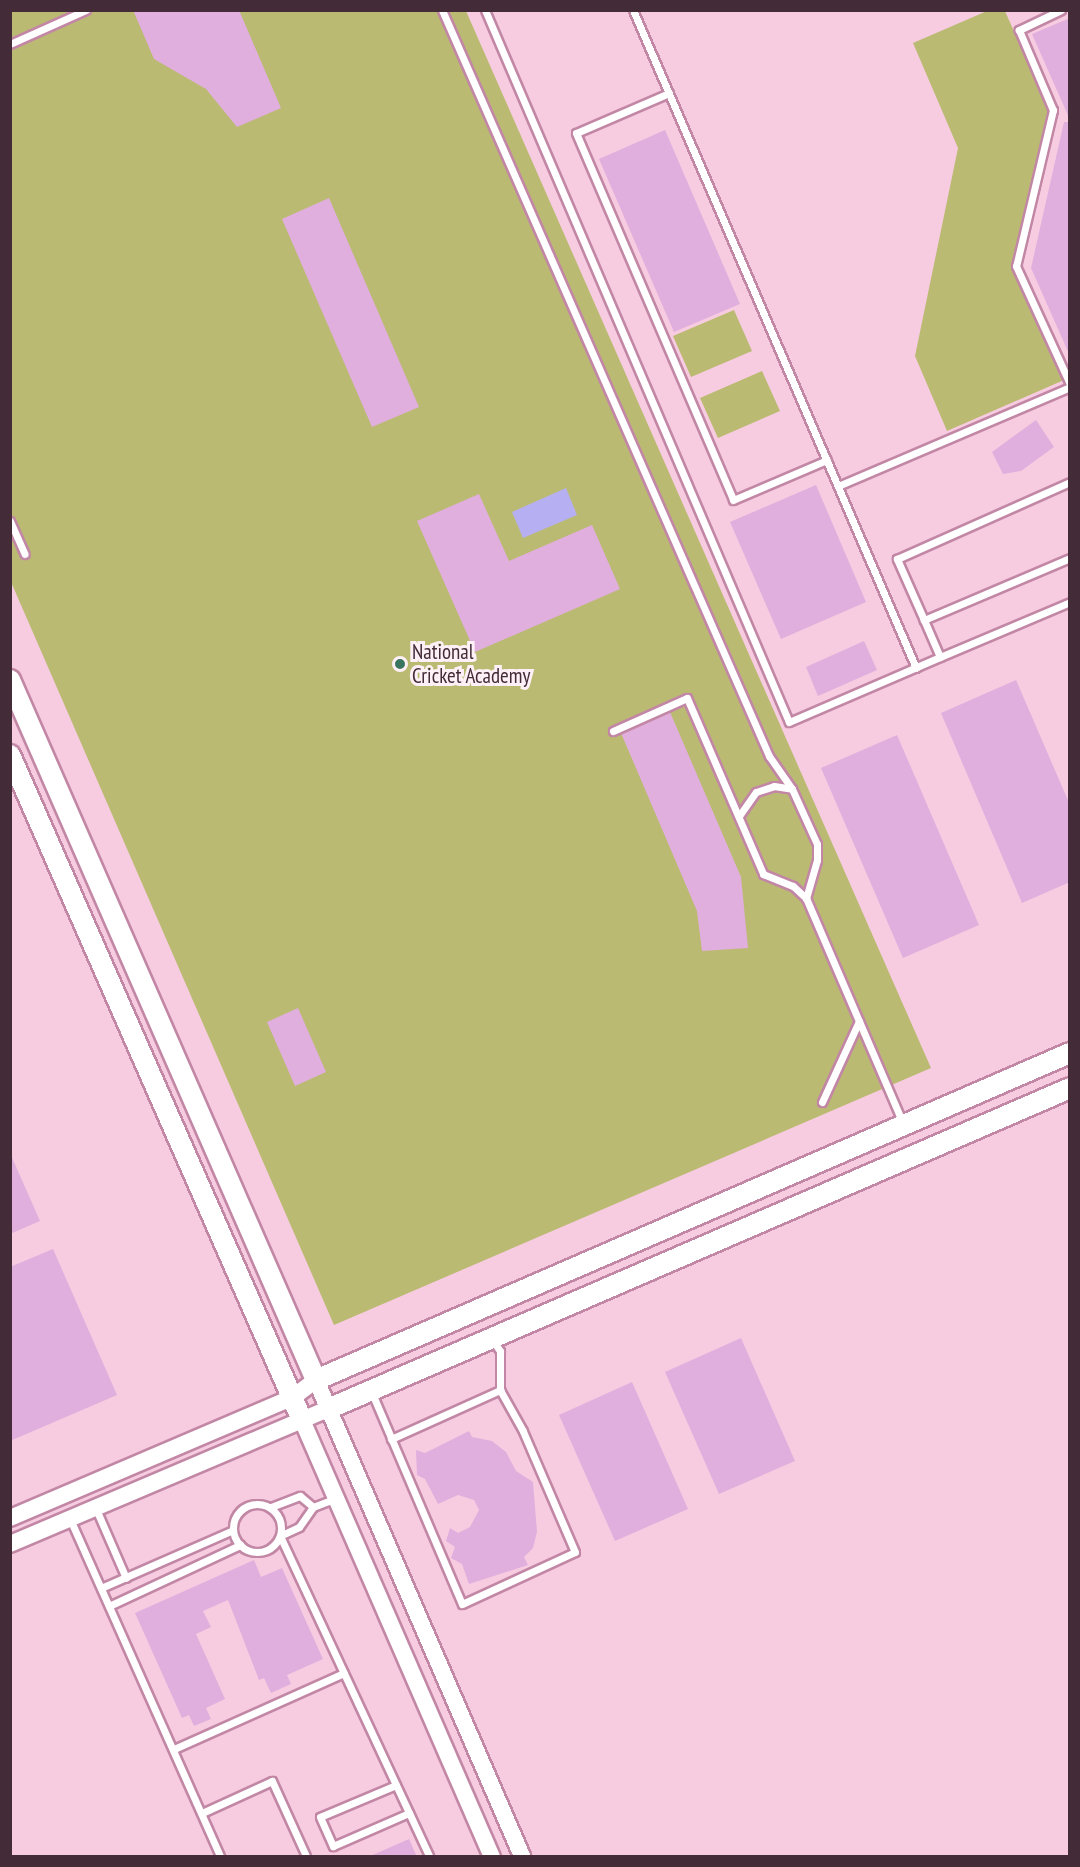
<!DOCTYPE html>
<style>
body{margin:0}
#map{position:relative;width:1080px;height:1867px;overflow:hidden;background:#f9deeb;font-family:"PT Sans Narrow",sans-serif}
div>[style]{position:absolute}
.built>*{inset:0;background:#f7cce0}
.green>*{inset:0;background:#bbba73}
.water>*{inset:0;background:#b6b0f3}
.building>*{inset:0;background:#e0afde}
.roads{filter:drop-shadow(2px 0 #c287a5) drop-shadow(-2px 0 #c287a5) drop-shadow(0 2px #c287a5) drop-shadow(0 -2px #c287a5)}
.service>*{height:7px;margin:-3.5px;padding:0 3.5px;transform-origin:3.5px;border-radius:3.5px;background:#fff}
.service>.ring{margin:-3.5px;padding:0;box-sizing:content-box;background:none;border:7px solid #fff;border-radius:50%}
.tertiary>*{height:16px;margin:-8px;padding:0 8px;transform-origin:8px;border-radius:8px;background:#fff}
.secondary>*{height:20px;margin:-10px;padding:0 10px;transform-origin:10px;border-radius:10px;background:#fff}
.dots>*{width:16px;height:16px;translate:-50% -50%;box-sizing:border-box;border:3px solid #fdf0f6;border-radius:50%}
span{translate:-50% -50%;white-space:nowrap;text-align:center;line-height:1.15;-webkit-text-stroke:6px #fdf0f6;paint-order:stroke}
.poi-label{font-size:21px;color:#432b37}
.left{translate:0 -50%;text-align:left}
.frame{position:absolute;inset:0;border:12px solid #432b37;pointer-events:none}
</style>
<div id="map">
<div class="built">
<i style="clip-path:polygon(11px 11px,1069px 11px,1069px 1856px,11px 1856px)"></i>
</div>
<div class="green">
<i style="clip-path:polygon(10px 11px,466px 11px,931px 1068px,334px 1325px,11px 582px)"></i>
<i style="clip-path:polygon(987px 11px,1005px 11px,1049px 111px,1013px 265px,1064px 380px,947px 431px,915px 356px,958px 148px,913px 43px)"></i>
<i style="clip-path:polygon(734px 310px,752px 351px,691px 377px,673px 336px)"></i>
<i style="clip-path:polygon(762px 371px,780px 411px,718px 438px,700px 398px)"></i>
</div>
<div class="water">
<i style="clip-path:polygon(566px 488px,577px 515px,523px 538px,512px 512px)"></i>
</div>
<div class="building">
<i style="clip-path:polygon(133px 10px,239px 10px,281px 108px,237px 127px,206px 89px,154px 59px)"></i>
<i style="clip-path:polygon(1070px 18px,1070px 120px,1032px 34px)"></i>
<i style="clip-path:polygon(1064px 122px,1070px 122px,1070px 356px,1031px 268px)"></i>
<i style="clip-path:polygon(665px 130px,740px 304px,674px 332px,599px 159px)"></i>
<i style="clip-path:polygon(329px 198px,419px 407px,372px 427px,282px 219px)"></i>
<i style="clip-path:polygon(1036px 420px,1054px 447px,1021px 471px,1003px 474px,992px 452px)"></i>
<i style="clip-path:polygon(816px 485px,866px 602px,781px 639px,730px 522px)"></i>
<i style="clip-path:polygon(479px 494px,509px 561px,592px 525px,620px 589px,475px 652px,417px 521px)"></i>
<i style="clip-path:polygon(864px 641px,877px 670px,818px 696px,806px 667px)"></i>
<i style="clip-path:polygon(1016px 680px,1070px 805px,1070px 882px,1022px 903px,941px 713px)"></i>
<i style="clip-path:polygon(670px 712px,741px 877px,748px 948px,702px 951px,697px 911px,621px 733px)"></i>
<i style="clip-path:polygon(897px 735px,979px 925px,903px 958px,821px 768px)"></i>
<i style="clip-path:polygon(298px 1008px,326px 1072px,295px 1086px,267px 1022px)"></i>
<i style="clip-path:polygon(10px 1153px,40px 1221px,10px 1234px)"></i>
<i style="clip-path:polygon(53px 1249px,117px 1395px,10px 1441px,10px 1267px)"></i>
<i style="clip-path:polygon(741px 1338px,795px 1461px,719px 1494px,665px 1372px)"></i>
<i style="clip-path:polygon(632px 1382px,688px 1509px,615px 1541px,559px 1415px)"></i>
<i style="clip-path:polygon(469px 1431px,472px 1437px,492px 1441px,506px 1452px,516px 1471px,533px 1482px,537px 1532px,533px 1548px,524px 1557px,528px 1565px,469px 1584px,462px 1564px,451px 1558px,455px 1547px,446px 1541px,450px 1528px,458px 1533px,470px 1527px,479px 1510px,474px 1500px,458px 1495px,438px 1504px,425px 1479px,417px 1475px,416px 1450px,425px 1453px)"></i>
<i style="clip-path:polygon(254px 1560px,261px 1577px,282px 1568px,323px 1659px,287px 1675px,291px 1684px,271px 1693px,264px 1678px,259px 1680px,228px 1600px,203px 1611px,211px 1627px,196px 1634px,225px 1699px,206px 1708px,211px 1719px,194px 1726px,189px 1715px,182px 1718px,135px 1613px)"></i>
<i style="clip-path:polygon(409px 1839px,417px 1857px,368px 1857px)"></i>
</div>
<div class="roads">
<div class="service">
<i style="left:442px;top:10px;width:815px;rotate:66.33deg"></i>
<i style="left:769px;top:756px;width:40px;rotate:55.1deg"></i>
<i style="left:792px;top:789px;width:60px;rotate:65.6deg"></i>
<i style="left:817px;top:844px;width:16px;rotate:90deg"></i>
<i style="left:817px;top:860px;width:40px;rotate:106deg"></i>
<i style="left:485px;top:10px;width:774px;rotate:66.88deg"></i>
<i style="left:789px;top:722px;width:164px;rotate:-23.3deg"></i>
<i style="left:633px;top:10px;width:716px;rotate:66.73deg"></i>
<i style="left:1061px;top:10px;width:47px;rotate:154.5deg"></i>
<i style="left:1019px;top:30px;width:87px;rotate:67deg"></i>
<i style="left:1053px;top:110px;width:160px;rotate:103.3deg"></i>
<i style="left:1016px;top:266px;width:130px;rotate:65.4deg"></i>
<i style="left:10px;top:44px;width:83px;rotate:-24.1deg"></i>
<i style="left:669px;top:93px;width:101px;rotate:156.7deg"></i>
<i style="left:576px;top:133px;width:399px;rotate:66.8deg"></i>
<i style="left:733px;top:500px;width:102px;rotate:-23.1deg"></i>
<i style="left:838px;top:486px;width:252px;rotate:-23.1deg"></i>
<i style="left:10px;top:521px;width:36px;rotate:66deg"></i>
<i style="left:1070px;top:558px;width:159px;rotate:157deg"></i>
<i style="left:924px;top:620px;width:40px;rotate:66.6deg"></i>
<i style="left:940px;top:657px;width:141px;rotate:-22.9deg"></i>
<i style="left:924px;top:620px;width:67px;rotate:-113.9deg"></i>
<i style="left:897px;top:559px;width:189px;rotate:-24deg"></i>
<i style="left:613px;top:731px;width:81px;rotate:-24deg"></i>
<i style="left:687px;top:698px;width:192px;rotate:66.6deg"></i>
<i style="left:763px;top:874px;width:32px;rotate:22deg"></i>
<i style="left:793px;top:886px;width:18px;rotate:43deg"></i>
<i style="left:806px;top:898px;width:245px;rotate:66.7deg"></i>
<i style="left:739px;top:816px;width:29px;rotate:-55deg"></i>
<i style="left:756px;top:792px;width:19px;rotate:-18deg"></i>
<i style="left:774px;top:786px;width:18px;rotate:9deg"></i>
<i style="left:822px;top:1102px;width:89px;rotate:-65.4deg"></i>
<i style="left:372px;top:1393px;width:229px;rotate:66.9deg"></i>
<i style="left:462px;top:1604px;width:124px;rotate:-24.7deg"></i>
<i style="left:575px;top:1552px;width:132px;rotate:-113.3deg"></i>
<i style="left:523px;top:1431px;width:47px;rotate:-119.3deg"></i>
<i style="left:500px;top:1390px;width:39px;rotate:-90deg"></i>
<i style="left:500px;top:1351px;width:14px;rotate:-124deg"></i>
<i style="left:391px;top:1439px;width:120px;rotate:-24.2deg"></i>
<i class="ring" style="left:233px;top:1504px;width:41px;height:41px"></i>
<i style="left:271px;top:1507px;width:31px;rotate:-21deg"></i>
<i style="left:300px;top:1496px;width:17px;rotate:40deg"></i>
<i style="left:313px;top:1507px;width:24px;rotate:125deg"></i>
<i style="left:299px;top:1527px;width:21px;rotate:155deg"></i>
<i style="left:280px;top:1536px;width:353px;rotate:65deg"></i>
<i style="left:313px;top:1507px;width:25px;rotate:-21deg"></i>
<i style="left:96px;top:1509px;width:75px;rotate:66.5deg"></i>
<i style="left:70px;top:1519px;width:369px;rotate:66deg"></i>
<i style="left:101px;top:1588px;width:144px;rotate:-23.7deg"></i>
<i style="left:109px;top:1606px;width:145px;rotate:-25deg"></i>
<i style="left:174px;top:1749px;width:186px;rotate:-24.1deg"></i>
<i style="left:396px;top:1785px;width:82px;rotate:157.2deg"></i>
<i style="left:320px;top:1817px;width:32px;rotate:66deg"></i>
<i style="left:333px;top:1846px;width:83px;rotate:-23.5deg"></i>
<i style="left:202px;top:1813px;width:77px;rotate:-24.6deg"></i>
<i style="left:272px;top:1781px;width:82px;rotate:65.6deg"></i>
</div>
<div class="tertiary">
<i style="left:302px;top:1420px;width:476px;rotate:66.5deg"></i>
<i style="left:10px;top:1518px;width:306px;rotate:-23.1deg"></i>
<i style="left:292px;top:1398px;width:30px;rotate:-37deg"></i>
<i style="left:316px;top:1380px;width:519px;rotate:66.6deg"></i>
<i style="left:10px;top:1544px;width:345px;rotate:-23deg"></i>
</div>
<div class="secondary">
<i style="left:10px;top:680px;width:764px;rotate:66.39deg"></i>
<i style="left:316px;top:1380px;width:822px;rotate:-23.45deg"></i>
<i style="left:10px;top:755px;width:726px;rotate:66.29deg"></i>
<i style="left:328px;top:1409px;width:808px;rotate:-23.39deg"></i>
</div>
</div>
<div class="dots">
<i style="left:400px;top:664px;background:#3a7560"></i>
</div>
<div class="poi-label">
<span class="left" style="left:412px;top:664px">National<br>Cricket Academy</span>
</div>
<div class="frame"></div>
</div>
